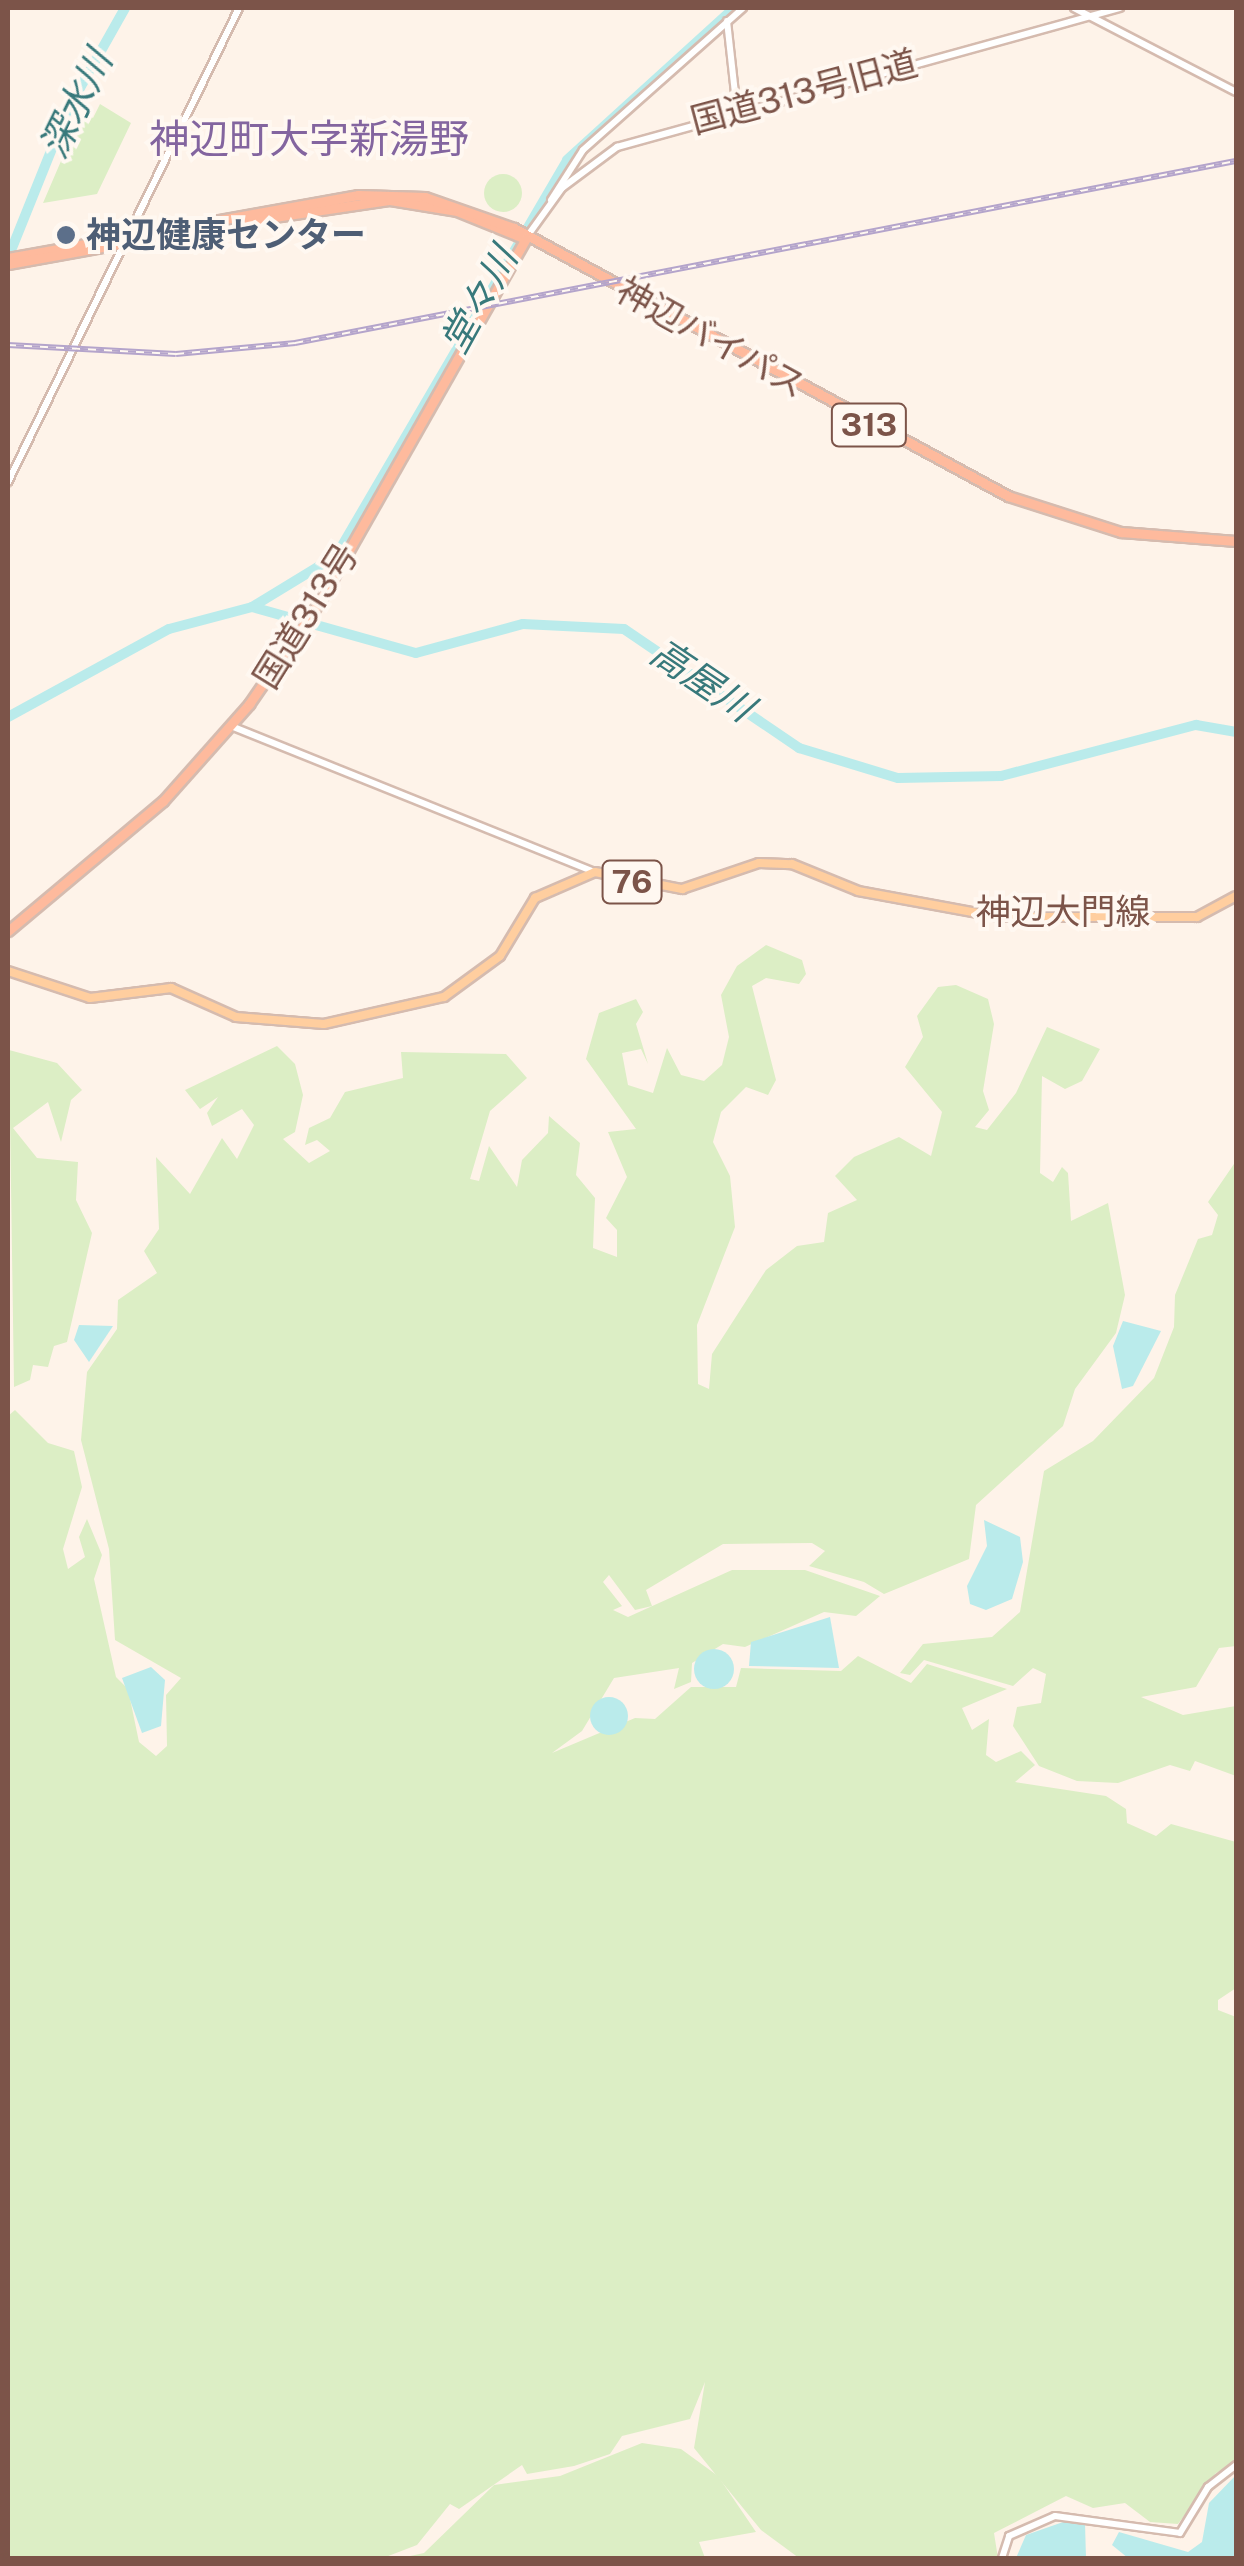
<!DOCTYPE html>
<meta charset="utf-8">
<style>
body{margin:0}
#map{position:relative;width:1244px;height:2566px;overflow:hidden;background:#fef3e9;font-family:"Public Sans","Noto Sans JP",sans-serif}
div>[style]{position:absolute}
.green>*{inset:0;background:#dceec5}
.round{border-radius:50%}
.water>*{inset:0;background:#baebeb}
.river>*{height:10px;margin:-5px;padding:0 5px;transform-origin:5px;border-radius:5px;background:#baebeb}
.roads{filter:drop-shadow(2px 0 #d5bbaf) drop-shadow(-2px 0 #d5bbaf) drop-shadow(0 2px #d5bbaf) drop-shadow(0 -2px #d5bbaf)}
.tertiary>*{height:6px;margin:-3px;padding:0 3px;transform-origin:3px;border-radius:3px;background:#fff}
.secondary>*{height:6px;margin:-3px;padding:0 3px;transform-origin:3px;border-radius:3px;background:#fff}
.primary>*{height:8px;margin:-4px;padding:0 4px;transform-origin:4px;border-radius:4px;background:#ffce9f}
.trunk>*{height:9px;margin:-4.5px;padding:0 4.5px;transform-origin:4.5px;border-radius:4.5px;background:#feba9d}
.rail>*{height:6px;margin-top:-3px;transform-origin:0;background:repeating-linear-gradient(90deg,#fff8f1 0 8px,#b4a4cb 0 16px);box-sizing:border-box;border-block:2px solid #b4a4cb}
.dots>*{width:28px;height:28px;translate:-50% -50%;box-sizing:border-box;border:5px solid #fff8f1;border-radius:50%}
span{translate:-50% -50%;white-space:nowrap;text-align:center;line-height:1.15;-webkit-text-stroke:8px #fff8f1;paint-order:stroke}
.shield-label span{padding:2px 8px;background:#fff8f1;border:2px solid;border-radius:8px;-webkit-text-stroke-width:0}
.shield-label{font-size:32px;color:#7c5449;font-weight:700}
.street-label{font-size:35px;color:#7c5449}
.service-label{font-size:35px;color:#4e5e75;font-weight:700}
.left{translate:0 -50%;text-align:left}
.water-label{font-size:38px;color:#38797b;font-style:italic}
.quarter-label{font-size:40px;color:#83659f}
.frame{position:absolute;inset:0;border:10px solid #7c5449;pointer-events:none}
</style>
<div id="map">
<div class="green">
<i style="clip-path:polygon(100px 104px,131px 123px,97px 194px,43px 203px,82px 112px,93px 118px)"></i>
<i class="round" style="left:484px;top:174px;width:38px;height:38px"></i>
<i style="clip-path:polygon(766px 945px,802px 960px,806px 974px,799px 984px,766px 978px,752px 986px,776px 1080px,768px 1095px,746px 1087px,721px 1112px,713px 1142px,730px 1176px,735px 1227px,697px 1325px,698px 1384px,709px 1389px,712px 1354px,766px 1270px,797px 1246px,824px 1242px,828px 1213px,857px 1200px,835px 1176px,854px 1157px,899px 1137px,931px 1156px,942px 1112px,905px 1067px,923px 1037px,917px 1016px,938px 987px,956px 985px,988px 999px,994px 1024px,983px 1091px,989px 1110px,975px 1127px,987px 1130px,1016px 1093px,1047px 1027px,1100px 1049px,1082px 1081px,1065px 1089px,1042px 1076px,1040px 1173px,1053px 1182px,1062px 1167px,1068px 1173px,1071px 1221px,1108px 1203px,1125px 1295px,1116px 1333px,1075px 1389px,1063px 1426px,976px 1505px,969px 1559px,884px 1594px,864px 1582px,809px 1566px,825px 1551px,812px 1543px,723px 1544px,646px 1590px,652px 1606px,635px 1610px,609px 1575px,603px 1582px,622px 1606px,613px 1610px,628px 1617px,732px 1570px,805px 1570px,880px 1596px,856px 1616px,824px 1612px,745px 1647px,723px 1644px,692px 1663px,691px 1682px,674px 1689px,679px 1668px,614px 1678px,582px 1731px,552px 1753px,635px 1718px,655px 1719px,691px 1687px,736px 1687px,741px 1668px,841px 1671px,858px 1656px,911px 1683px,927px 1664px,1007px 1689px,962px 1708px,972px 1730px,989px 1719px,986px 1755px,996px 1762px,1021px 1751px,1035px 1765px,1015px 1782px,1106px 1796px,1126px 1809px,1127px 1823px,1156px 1836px,1171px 1824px,1236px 1842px,1236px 1988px,1218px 2000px,1218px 2010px,1236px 2017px,1236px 2463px,1216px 2473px,1178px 2524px,1150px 2522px,1125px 2503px,1093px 2508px,1066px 2496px,994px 2533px,998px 2558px,799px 2558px,761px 2530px,694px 2448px,705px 2382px,690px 2419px,622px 2436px,610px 2454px,574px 2466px,527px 2474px,522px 2465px,459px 2509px,450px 2504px,417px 2545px,383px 2558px,8px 2558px,8px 1416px,15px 1410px,48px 1443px,74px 1451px,82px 1487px,63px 1549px,68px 1569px,85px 1557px,79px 1537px,87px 1519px,102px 1555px,94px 1579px,116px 1677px,128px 1689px,139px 1742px,156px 1756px,167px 1746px,166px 1695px,181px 1678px,115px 1640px,109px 1549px,81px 1440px,87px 1372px,117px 1329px,118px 1300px,157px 1273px,144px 1251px,159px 1229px,156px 1157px,190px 1194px,222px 1138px,237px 1159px,254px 1125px,242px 1109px,212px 1126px,207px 1113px,218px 1097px,200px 1109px,185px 1090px,277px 1046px,295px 1064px,303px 1095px,295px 1132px,283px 1139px,309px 1163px,330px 1151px,317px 1140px,305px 1145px,309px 1128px,330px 1118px,345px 1092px,403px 1078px,401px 1052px,506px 1054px,527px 1078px,490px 1111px,470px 1179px,479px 1181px,489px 1146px,517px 1187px,522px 1160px,548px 1133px,549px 1116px,580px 1143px,576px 1175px,595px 1198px,593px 1248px,617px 1257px,617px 1230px,606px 1218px,627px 1177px,608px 1132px,636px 1129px,586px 1059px,599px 1013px,636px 999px,643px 1012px,636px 1024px,648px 1064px,641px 1049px,622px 1053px,628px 1085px,653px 1093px,667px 1048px,681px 1075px,704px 1081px,722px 1065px,729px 1037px,721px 995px,737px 966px)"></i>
<i style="clip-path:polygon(9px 1050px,57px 1063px,82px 1090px,71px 1100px,61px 1142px,48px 1102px,13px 1128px,37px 1158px,78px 1162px,76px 1200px,92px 1233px,67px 1342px,54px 1346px,48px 1367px,33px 1365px,30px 1380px,14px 1387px)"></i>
<i style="clip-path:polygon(1236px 1161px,1236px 1646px,1219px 1648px,1196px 1687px,1141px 1697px,1183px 1715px,1236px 1706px,1236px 1776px,1195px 1761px,1190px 1771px,1170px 1765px,1118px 1783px,1077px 1781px,1039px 1766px,1013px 1726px,1017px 1707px,1041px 1703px,1046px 1674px,1033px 1668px,1013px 1686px,924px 1660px,910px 1675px,900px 1673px,923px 1644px,992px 1637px,1020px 1612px,1044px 1471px,1093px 1441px,1154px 1378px,1174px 1327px,1175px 1295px,1198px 1239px,1212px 1235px,1218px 1215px,1208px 1202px)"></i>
<i style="clip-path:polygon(642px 2443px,681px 2449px,718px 2476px,756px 2532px,699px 2542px,705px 2558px,401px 2558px,424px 2553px,494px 2485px,560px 2476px)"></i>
</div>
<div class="water">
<i style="clip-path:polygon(1123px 1321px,1161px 1331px,1133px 1386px,1122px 1389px,1113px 1346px)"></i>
<i style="clip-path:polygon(79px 1325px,113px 1326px,89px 1362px,74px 1340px)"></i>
<i style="clip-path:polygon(984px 1520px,1020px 1537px,1023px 1562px,1012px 1599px,986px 1610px,970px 1604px,967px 1586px,987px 1546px)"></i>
<i style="clip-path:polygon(830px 1617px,839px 1668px,749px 1666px,751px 1642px)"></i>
<i class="round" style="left:694px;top:1649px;width:40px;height:40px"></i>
<i style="clip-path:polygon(151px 1667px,165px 1680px,161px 1726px,142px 1733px,122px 1678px)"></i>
<i class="round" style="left:590px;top:1697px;width:38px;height:38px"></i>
<i style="clip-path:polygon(1236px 2475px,1236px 2558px,1128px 2558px,1112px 2545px,1119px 2532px,1188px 2552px,1202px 2542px,1209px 2503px)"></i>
<i style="clip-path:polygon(1066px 2521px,1085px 2523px,1086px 2558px,1016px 2558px,1026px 2535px)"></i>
</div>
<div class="river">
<i style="left:8px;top:258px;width:158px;rotate:-68.1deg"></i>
<i style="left:67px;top:111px;width:118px;rotate:-60.6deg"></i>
<i style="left:252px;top:607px;width:98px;rotate:-31.3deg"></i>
<i style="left:336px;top:556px;width:458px;rotate:-59.7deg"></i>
<i style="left:567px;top:160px;width:226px;rotate:-42.3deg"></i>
<i style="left:8px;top:717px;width:183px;rotate:-28.7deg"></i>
<i style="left:169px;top:629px;width:86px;rotate:-14.8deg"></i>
<i style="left:252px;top:607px;width:170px;rotate:15.7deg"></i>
<i style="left:416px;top:653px;width:111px;rotate:-15.2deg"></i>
<i style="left:523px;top:624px;width:101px;rotate:2.8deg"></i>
<i style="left:624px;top:629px;width:212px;rotate:34.2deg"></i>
<i style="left:799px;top:748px;width:103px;rotate:16.9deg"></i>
<i style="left:898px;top:778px;width:103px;rotate:-1.1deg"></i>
<i style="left:1001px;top:776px;width:202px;rotate:-14.7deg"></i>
<i style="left:1196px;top:725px;width:41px;rotate:9.9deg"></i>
</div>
<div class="roads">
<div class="tertiary">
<i style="left:727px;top:21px;width:91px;rotate:83.7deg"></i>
<i style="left:551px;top:200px;width:59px;rotate:-57.4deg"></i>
<i style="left:583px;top:150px;width:214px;rotate:-41.6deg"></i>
<i style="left:526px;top:238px;width:62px;rotate:-54.2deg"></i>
<i style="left:562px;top:188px;width:69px;rotate:-36.7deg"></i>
<i style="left:617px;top:147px;width:522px;rotate:-15.45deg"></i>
<i style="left:8px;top:482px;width:527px;rotate:-64.02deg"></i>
<i style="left:231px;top:726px;width:392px;rotate:21.9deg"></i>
<i style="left:1002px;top:2558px;width:23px;rotate:-72deg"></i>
<i style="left:1009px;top:2536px;width:50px;rotate:-23.5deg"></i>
<i style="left:1055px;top:2516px;width:126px;rotate:7.7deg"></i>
<i style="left:1180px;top:2533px;width:54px;rotate:-58.7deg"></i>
<i style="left:1208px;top:2487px;width:36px;rotate:-38deg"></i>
</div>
<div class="secondary">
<i style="left:1074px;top:8px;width:182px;rotate:27.4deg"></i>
</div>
<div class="primary">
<i style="left:8px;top:971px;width:86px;rotate:18.2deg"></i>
<i style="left:90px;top:998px;width:82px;rotate:-7deg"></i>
<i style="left:171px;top:988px;width:71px;rotate:24deg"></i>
<i style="left:236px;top:1017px;width:88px;rotate:4.5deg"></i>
<i style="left:324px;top:1024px;width:123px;rotate:-12.7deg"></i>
<i style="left:444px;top:997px;width:69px;rotate:-36.2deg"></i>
<i style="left:500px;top:956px;width:68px;rotate:-58.9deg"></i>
<i style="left:535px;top:898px;width:65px;rotate:-23.4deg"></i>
<i style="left:595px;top:872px;width:89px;rotate:11.1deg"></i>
<i style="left:682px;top:889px;width:81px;rotate:-18.7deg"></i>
<i style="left:759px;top:863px;width:33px;rotate:2deg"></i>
<i style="left:792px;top:864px;width:71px;rotate:22.2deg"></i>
<i style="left:858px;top:891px;width:143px;rotate:10.4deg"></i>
<i style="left:999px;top:917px;width:198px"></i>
<i style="left:1197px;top:917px;width:44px;rotate:-28.3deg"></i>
</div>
<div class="trunk">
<i style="left:247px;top:221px;width:145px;rotate:-8.4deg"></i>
<i style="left:390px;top:200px;width:68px;rotate:9.3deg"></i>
<i style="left:457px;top:211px;width:71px;rotate:22.2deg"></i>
<i style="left:8px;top:258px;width:356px;rotate:-10.2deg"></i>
<i style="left:358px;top:195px;width:67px;rotate:1.7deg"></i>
<i style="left:425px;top:197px;width:94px;rotate:19.2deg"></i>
<i style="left:514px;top:228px;width:562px;rotate:28.48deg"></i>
<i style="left:1008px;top:496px;width:119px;rotate:17.7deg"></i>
<i style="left:1121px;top:532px;width:115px;rotate:4.5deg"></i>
<i style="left:8px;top:264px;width:197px;rotate:-10.2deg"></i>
<i style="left:8px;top:931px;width:202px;rotate:-40deg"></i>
<i style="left:163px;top:801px;width:130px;rotate:-48.4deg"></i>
<i style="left:249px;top:704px;width:125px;rotate:-55.4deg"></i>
<i style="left:320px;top:601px;width:417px;rotate:-60.4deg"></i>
</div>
</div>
<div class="rail">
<i style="left:8px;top:345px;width:168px;rotate:3.1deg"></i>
<i style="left:176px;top:354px;width:120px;rotate:-5.3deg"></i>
<i style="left:295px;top:343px;width:958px;rotate:-10.95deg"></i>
</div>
<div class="dots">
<i style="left:66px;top:235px;background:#5c6f8a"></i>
</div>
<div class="shield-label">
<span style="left:869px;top:425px">313</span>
<span style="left:632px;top:882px">76</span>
</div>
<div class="street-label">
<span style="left:804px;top:92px;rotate:-15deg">国道313号旧道</span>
<span style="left:711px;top:338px;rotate:29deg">神辺バイパス</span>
<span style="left:306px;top:616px;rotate:-58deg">国道313号</span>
<span style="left:1063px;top:912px">神辺大門線</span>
</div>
<div class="service-label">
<span class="left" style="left:86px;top:235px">神辺健康センター</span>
</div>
<div class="water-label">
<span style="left:76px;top:104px;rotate:-64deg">深水川</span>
<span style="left:479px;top:300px;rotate:-61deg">堂々川</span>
<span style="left:702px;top:680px;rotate:34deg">高屋川</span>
</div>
<div class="quarter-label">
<span style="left:309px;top:139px">神辺町大字新湯野</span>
</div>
<div class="frame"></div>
</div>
